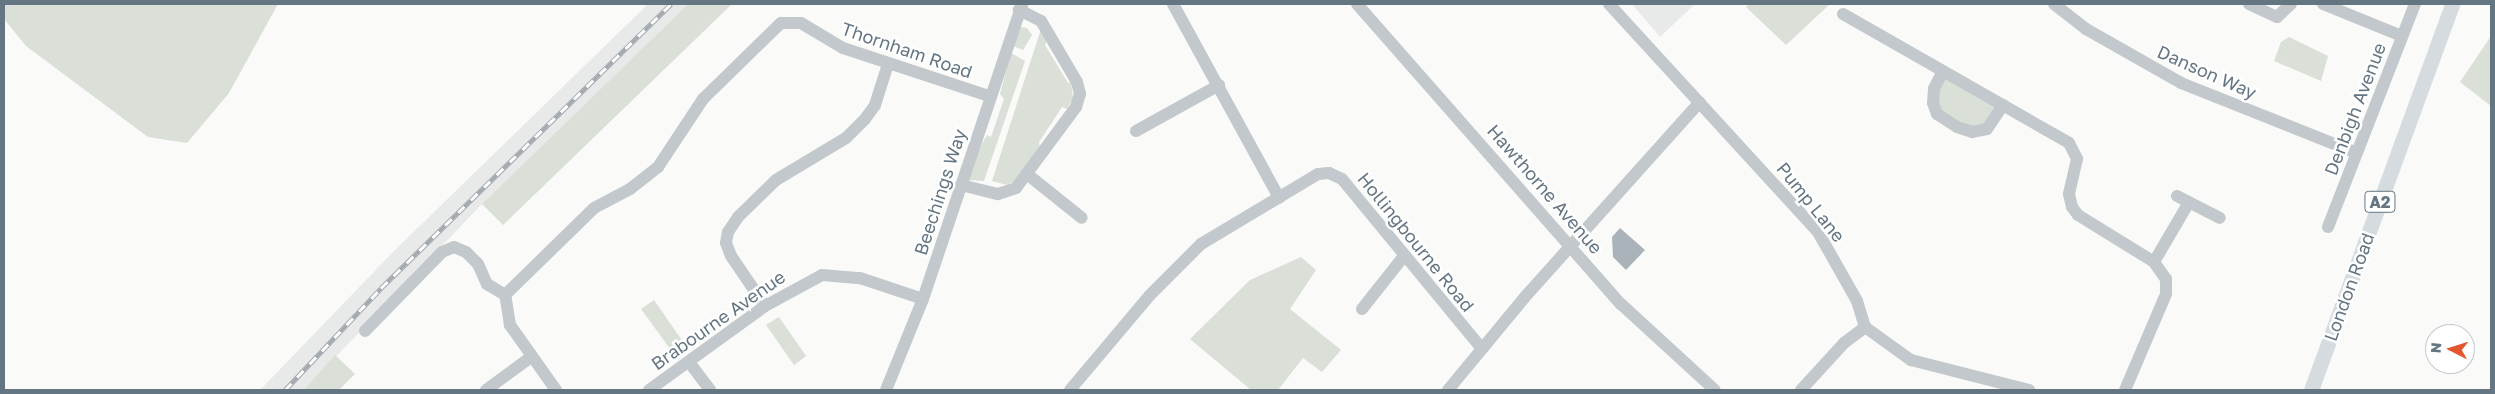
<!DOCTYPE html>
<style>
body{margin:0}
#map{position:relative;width:2495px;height:394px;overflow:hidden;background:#fafaf8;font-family:"Golos Text",sans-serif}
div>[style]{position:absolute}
.built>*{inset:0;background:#e8e9e9}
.green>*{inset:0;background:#dadfd7}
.building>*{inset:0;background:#aab3b9}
.minor>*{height:12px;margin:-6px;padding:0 6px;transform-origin:6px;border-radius:6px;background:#c3c8cc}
.major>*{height:15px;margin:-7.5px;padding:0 7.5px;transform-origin:7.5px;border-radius:7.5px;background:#d6dbdf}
.rail>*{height:5px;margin-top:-2.5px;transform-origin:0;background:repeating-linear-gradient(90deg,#fff 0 9px,#a2aab0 0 18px);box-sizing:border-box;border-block:1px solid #a2aab0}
span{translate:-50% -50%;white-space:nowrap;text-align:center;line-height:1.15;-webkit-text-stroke:5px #fff;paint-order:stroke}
.shield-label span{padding:1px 4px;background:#fff;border:1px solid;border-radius:4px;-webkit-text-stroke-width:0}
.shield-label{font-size:16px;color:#657683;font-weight:700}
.street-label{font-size:18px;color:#657683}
.frame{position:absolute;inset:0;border:5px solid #657683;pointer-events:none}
.north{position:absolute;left:2425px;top:324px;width:50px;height:50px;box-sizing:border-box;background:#fff;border:1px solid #c1c8cd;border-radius:50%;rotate:275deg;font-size:14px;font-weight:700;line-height:20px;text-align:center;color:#657683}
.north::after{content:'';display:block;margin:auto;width:18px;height:22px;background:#e4572e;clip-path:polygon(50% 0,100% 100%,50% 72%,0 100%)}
</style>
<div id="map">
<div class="built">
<i style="clip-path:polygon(648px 4px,688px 4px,482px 204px,304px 390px,260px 390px,395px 250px)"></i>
<i style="clip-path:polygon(1632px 4px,1695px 4px,1660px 37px)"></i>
</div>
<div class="green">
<i style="clip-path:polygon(4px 4px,278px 4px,229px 93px,187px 143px,148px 137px,26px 46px,4px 19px)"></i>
<i style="clip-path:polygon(688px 4px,732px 4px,503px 225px,482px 204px)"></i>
<i style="clip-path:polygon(1749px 4px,1830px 4px,1786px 45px,1746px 7px)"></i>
<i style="clip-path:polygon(1020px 27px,1027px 28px,1032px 35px,1023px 50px,1013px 46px)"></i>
<i style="clip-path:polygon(1041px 29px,1048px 39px,1045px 45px,1068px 83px,1071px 81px,1073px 98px,1067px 109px,1062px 107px,1039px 142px,1040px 148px,1013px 182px,1007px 185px,992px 181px)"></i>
<i style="clip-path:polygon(2491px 36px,2491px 106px,2460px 82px)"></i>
<i style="clip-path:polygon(2289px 37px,2328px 56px,2321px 81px,2274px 61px,2281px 42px)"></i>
<i style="clip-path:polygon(1011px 53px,1025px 61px,984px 181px,967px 180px,978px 151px,987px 135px,991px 137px,1004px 99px,1000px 94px)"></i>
<i style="clip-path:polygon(1943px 71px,2003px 105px,1987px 129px,1972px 132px,1937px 114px,1934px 89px)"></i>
<i style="clip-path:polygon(1301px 257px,1316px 270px,1290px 309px,1341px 350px,1322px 372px,1303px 358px,1278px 390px,1251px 390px,1190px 339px,1250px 280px)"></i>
<i style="clip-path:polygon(654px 300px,688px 349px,676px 357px,641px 309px)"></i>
<i style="clip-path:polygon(779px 317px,806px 356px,794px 365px,766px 325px)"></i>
<i style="clip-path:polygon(335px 355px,355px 374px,339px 390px,304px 390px)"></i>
</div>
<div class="building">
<i style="clip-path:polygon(1620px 228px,1645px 250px,1626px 270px,1613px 257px,1612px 237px)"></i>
</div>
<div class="minor">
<i style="left:1173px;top:4px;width:221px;rotate:61.3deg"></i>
<i style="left:1357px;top:4px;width:400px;rotate:48.7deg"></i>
<i style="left:1621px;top:304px;width:127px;rotate:42.5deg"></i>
<i style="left:1609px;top:4px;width:309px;rotate:47.5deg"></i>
<i style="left:1818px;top:232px;width:79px;rotate:60.5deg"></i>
<i style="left:1857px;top:301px;width:27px;rotate:73deg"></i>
<i style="left:1865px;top:327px;width:57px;rotate:35.7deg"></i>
<i style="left:1911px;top:360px;width:122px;rotate:14.3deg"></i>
<i style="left:2054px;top:4px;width:41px;rotate:38deg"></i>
<i style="left:2086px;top:29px;width:109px;rotate:29.6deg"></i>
<i style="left:2181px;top:83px;width:189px;rotate:21.7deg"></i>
<i style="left:2249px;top:4px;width:31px;rotate:25deg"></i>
<i style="left:2277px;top:17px;width:19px;rotate:-43deg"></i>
<i style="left:2323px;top:4px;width:85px;rotate:22.1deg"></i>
<i style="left:1843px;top:14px;width:260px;rotate:29.7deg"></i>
<i style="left:2069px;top:143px;width:18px;rotate:63deg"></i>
<i style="left:2077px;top:159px;width:36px;rotate:103deg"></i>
<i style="left:2069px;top:194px;width:13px;rotate:77deg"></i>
<i style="left:2072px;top:207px;width:10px;rotate:53deg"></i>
<i style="left:2078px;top:215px;width:89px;rotate:31.7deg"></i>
<i style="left:2154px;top:262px;width:21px;rotate:55deg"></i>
<i style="left:2166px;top:279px;width:15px;rotate:90deg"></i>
<i style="left:2166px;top:294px;width:104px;rotate:113.1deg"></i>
<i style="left:1943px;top:71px;width:20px;rotate:117deg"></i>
<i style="left:1934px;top:89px;width:14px;rotate:94deg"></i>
<i style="left:1933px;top:103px;width:12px;rotate:70deg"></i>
<i style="left:1937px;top:114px;width:24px;rotate:33deg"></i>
<i style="left:1957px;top:127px;width:16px;rotate:18deg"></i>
<i style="left:1972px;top:132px;width:15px;rotate:-11deg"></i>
<i style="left:1987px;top:129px;width:29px;rotate:-56deg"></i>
<i style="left:1136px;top:131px;width:95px;rotate:-29deg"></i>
<i style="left:1027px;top:174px;width:70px;rotate:38.7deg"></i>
<i style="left:961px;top:185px;width:38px;rotate:14deg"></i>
<i style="left:998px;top:194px;width:19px;rotate:-18deg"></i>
<i style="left:1016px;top:188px;width:101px;rotate:-53.5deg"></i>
<i style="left:1076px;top:107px;width:14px;rotate:-73deg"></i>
<i style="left:1080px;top:94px;width:12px;rotate:-104deg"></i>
<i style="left:1077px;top:82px;width:71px;rotate:-120.5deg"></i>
<i style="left:1041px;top:21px;width:25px;rotate:-153deg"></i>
<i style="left:2177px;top:196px;width:48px;rotate:27.1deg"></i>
<i style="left:2328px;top:227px;width:239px;rotate:-68.7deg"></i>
<i style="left:2154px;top:262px;width:69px;rotate:-59.7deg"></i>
<i style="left:765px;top:306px;width:60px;rotate:-124.2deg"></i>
<i style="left:731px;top:256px;width:14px;rotate:-111deg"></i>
<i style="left:726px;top:243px;width:11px;rotate:-80deg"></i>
<i style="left:728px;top:232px;width:18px;rotate:-56deg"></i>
<i style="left:738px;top:217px;width:53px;rotate:-44.2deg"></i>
<i style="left:776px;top:180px;width:82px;rotate:-31deg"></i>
<i style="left:846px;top:138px;width:27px;rotate:-45deg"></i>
<i style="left:865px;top:119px;width:17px;rotate:-54deg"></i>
<i style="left:875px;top:105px;width:43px;rotate:-72.4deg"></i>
<i style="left:1362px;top:309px;width:68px;rotate:-51.6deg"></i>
<i style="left:365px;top:331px;width:110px;rotate:-45.7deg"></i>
<i style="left:442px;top:252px;width:13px;rotate:-23deg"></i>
<i style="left:454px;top:247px;width:13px;rotate:23deg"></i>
<i style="left:466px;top:252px;width:17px;rotate:45deg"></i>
<i style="left:478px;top:264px;width:22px;rotate:66deg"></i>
<i style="left:487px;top:284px;width:21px;rotate:31deg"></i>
<i style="left:689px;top:362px;width:35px;rotate:53deg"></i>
<i style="left:486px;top:390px;width:56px;rotate:-36.3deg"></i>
<i style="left:556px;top:390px;width:80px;rotate:-125.3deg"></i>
<i style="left:510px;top:325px;width:30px;rotate:-99deg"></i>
<i style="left:505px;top:295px;width:124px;rotate:-44.3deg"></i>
<i style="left:594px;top:208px;width:41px;rotate:-27.8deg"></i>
<i style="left:630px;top:189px;width:36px;rotate:-38deg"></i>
<i style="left:658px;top:167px;width:82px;rotate:-56.5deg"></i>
<i style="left:703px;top:99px;width:109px;rotate:-44.3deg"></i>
<i style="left:781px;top:23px;width:20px"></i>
<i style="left:801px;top:23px;width:49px;rotate:30.8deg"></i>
<i style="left:843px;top:48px;width:154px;rotate:18.2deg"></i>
<i style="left:649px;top:390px;width:143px;rotate:-35.9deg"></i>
<i style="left:765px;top:306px;width:65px;rotate:-28.5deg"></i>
<i style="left:822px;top:275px;width:38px;rotate:5deg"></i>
<i style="left:860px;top:278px;width:66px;rotate:18.4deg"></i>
<i style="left:886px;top:390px;width:98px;rotate:-67.9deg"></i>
<i style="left:923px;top:299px;width:311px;rotate:-71.4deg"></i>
<i style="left:1070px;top:390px;width:124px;rotate:-49.9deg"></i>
<i style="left:1150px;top:295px;width:72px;rotate:-45deg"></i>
<i style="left:1201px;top:244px;width:136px;rotate:-30.9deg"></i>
<i style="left:1318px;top:174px;width:11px;rotate:-5deg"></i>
<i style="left:1329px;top:173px;width:14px;rotate:25deg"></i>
<i style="left:1342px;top:179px;width:220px;rotate:50.5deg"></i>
<i style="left:1448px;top:390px;width:119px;rotate:-50.4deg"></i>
<i style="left:1524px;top:298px;width:263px;rotate:-48.1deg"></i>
<i style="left:1801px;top:390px;width:64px;rotate:-47.5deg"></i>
<i style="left:1844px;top:343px;width:26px;rotate:-37deg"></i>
</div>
<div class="major">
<i style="left:2311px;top:390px;width:411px;rotate:-69.9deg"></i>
</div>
<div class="rail">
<i style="left:285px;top:390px;width:140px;rotate:-46.7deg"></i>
<i style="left:381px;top:288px;width:406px;rotate:-44.4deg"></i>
</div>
<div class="shield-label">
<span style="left:2380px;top:202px">A2</span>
</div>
<div class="street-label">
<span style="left:907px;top:50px;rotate:19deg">Thornham Road</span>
<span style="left:2207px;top:72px;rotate:24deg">Danson Way</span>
<span style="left:2355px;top:109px;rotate:-69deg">Denbigh Avenue</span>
<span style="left:1545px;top:189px;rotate:49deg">Hawthorne Avenue</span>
<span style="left:940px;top:192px;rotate:-72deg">Beechings Way</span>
<span style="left:1811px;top:202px;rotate:51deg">Pump Lane</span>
<span style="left:1416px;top:242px;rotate:51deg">Hollingbourne Road</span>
<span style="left:2349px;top:287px;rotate:-70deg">London Road</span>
<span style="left:718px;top:320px;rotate:-35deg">Brabourne Avenue</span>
</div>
<div class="frame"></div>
<div class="north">N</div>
</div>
